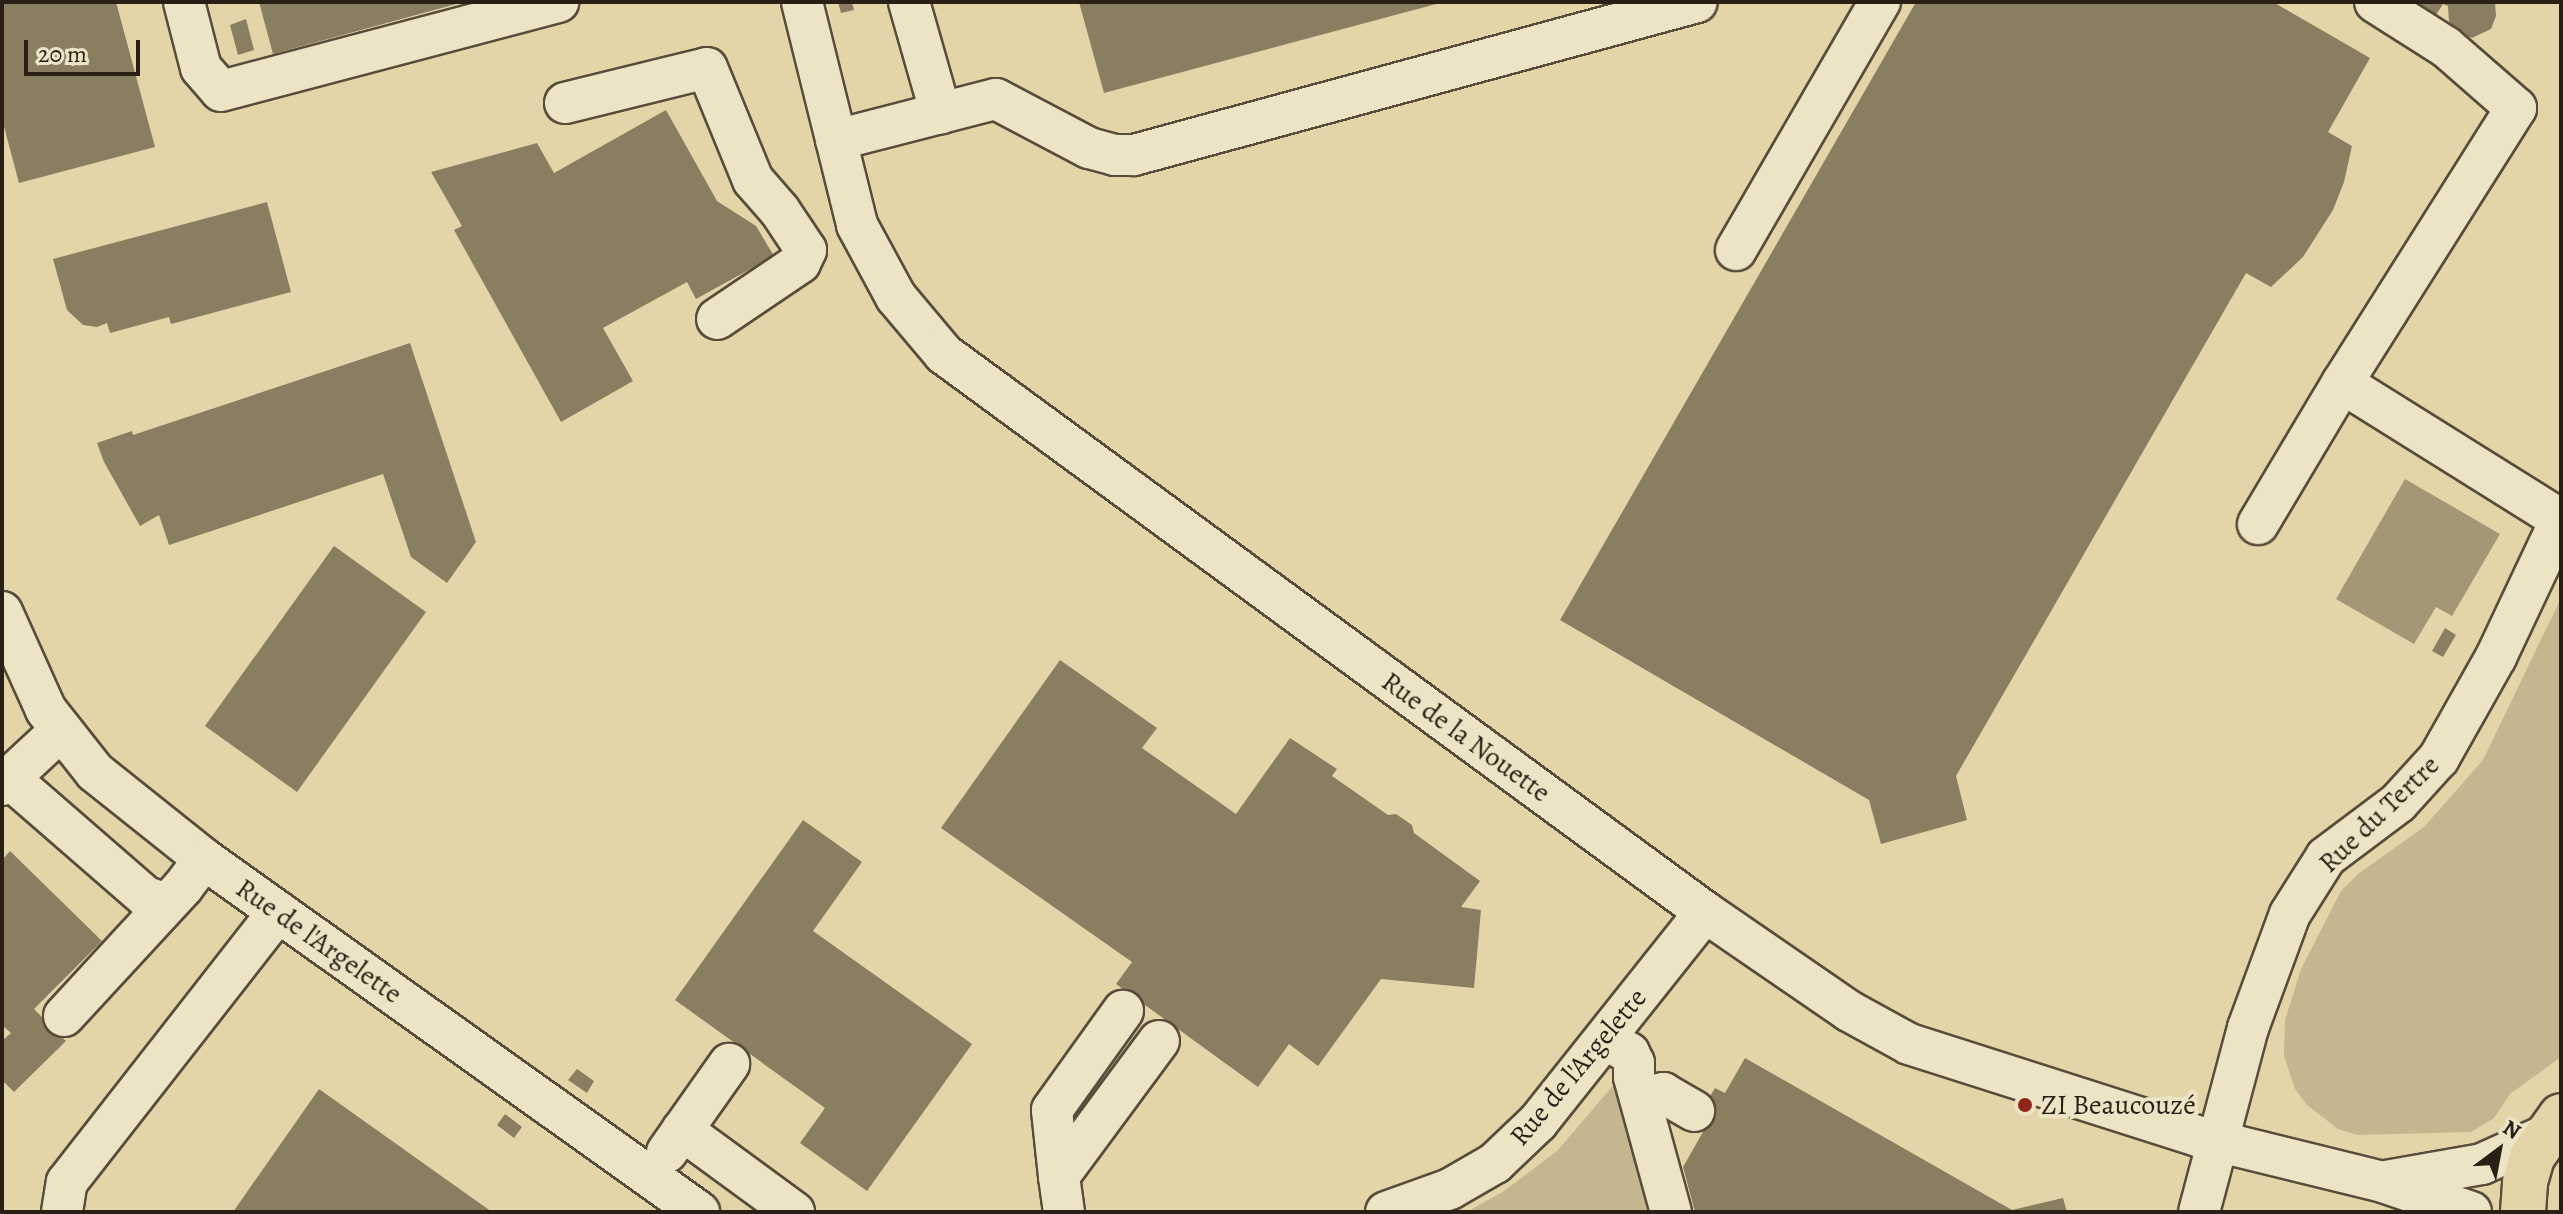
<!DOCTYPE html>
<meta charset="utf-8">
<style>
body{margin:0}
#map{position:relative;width:2563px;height:1214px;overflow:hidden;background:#e4d5a8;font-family:Alegreya,serif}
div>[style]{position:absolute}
.green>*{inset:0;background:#c4b68f}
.water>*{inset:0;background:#a49776}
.building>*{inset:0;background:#8a7e61}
.roads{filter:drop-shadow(2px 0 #584c3a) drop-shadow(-2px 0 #584c3a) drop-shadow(0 2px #584c3a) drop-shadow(0 -2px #584c3a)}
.minor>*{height:40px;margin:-20px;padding:0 20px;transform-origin:20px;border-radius:20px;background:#ede4c6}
.major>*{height:44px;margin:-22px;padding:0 22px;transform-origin:22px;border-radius:22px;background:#e4d5a8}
.dots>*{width:22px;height:22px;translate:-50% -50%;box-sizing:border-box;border:4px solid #ede4c6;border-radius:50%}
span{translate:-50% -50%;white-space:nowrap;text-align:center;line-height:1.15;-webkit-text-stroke:8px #ede4c6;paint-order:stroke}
.street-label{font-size:28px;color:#291f15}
.poi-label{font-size:28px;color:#291f15}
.left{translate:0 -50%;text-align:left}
.frame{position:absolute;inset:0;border:4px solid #291f15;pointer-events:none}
.north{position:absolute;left:2459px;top:1110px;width:80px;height:80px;-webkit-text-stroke:6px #ede4c6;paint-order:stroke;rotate:32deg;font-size:22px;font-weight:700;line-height:32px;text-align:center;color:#291f15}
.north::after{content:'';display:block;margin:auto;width:28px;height:36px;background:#291f15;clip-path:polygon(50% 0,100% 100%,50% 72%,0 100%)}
.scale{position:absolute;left:24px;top:40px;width:116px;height:36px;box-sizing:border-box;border:4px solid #291f15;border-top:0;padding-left:10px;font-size:24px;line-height:28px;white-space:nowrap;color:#291f15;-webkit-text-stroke:6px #ede4c6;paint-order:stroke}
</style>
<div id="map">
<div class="green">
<i style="clip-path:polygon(2561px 598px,2561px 1057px,2510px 1094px,2494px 1118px,2471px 1132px,2357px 1135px,2338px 1129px,2307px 1105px,2295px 1089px,2284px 1056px,2285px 1020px,2301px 969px,2341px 891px,2358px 874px,2424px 827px,2483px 760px)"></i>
<i style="clip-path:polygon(1617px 1081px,1649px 1212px,1467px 1212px,1504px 1191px,1557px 1151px)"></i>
</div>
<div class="water">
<i style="clip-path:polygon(2405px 479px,2500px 534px,2452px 616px,2436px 607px,2414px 644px,2336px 599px)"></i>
</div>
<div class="building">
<i style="clip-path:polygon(2px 2px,116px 2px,155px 147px,19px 183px,2px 119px)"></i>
<i style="clip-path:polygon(259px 2px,460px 2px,460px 3px,273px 54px)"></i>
<i style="clip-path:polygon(838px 2px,852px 2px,854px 10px,841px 13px)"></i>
<i style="clip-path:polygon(1079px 2px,1440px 2px,1440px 3px,1104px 93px)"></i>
<i style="clip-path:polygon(1916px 2px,2273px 2px,2370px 58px,2328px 132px,2352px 146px,2344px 182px,2333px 210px,2303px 257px,2271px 287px,2246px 273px,1956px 776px,1967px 820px,1881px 844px,1869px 800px,1560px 620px)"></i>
<i style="clip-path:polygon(2406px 2px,2495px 2px,2496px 16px,2491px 29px,2472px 38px,2455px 31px,2449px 22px,2448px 6px,2443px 4px,2434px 18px)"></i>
<i style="clip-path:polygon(246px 19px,254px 50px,238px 55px,230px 25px)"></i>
<i style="clip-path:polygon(666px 110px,717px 201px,756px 226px,774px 256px,696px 299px,687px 282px,603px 328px,633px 381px,561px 422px,454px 230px,462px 226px,431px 172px,537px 143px,554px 173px)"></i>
<i style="clip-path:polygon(267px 202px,291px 292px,171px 324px,169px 317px,110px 333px,107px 323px,97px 327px,83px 325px,67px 310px,53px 259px)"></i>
<i style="clip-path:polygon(410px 343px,476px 542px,447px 583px,411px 557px,383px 474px,169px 545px,159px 515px,140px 526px,104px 462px,97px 443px,132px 431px,133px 435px)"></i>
<i style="clip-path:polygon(334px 546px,426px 612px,297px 792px,205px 726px)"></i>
<i style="clip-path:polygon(2445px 628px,2456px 635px,2443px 657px,2432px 651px)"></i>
<i style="clip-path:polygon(1060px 660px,1157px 728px,1142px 748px,1236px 814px,1290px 738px,1337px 769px,1332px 776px,1388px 815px,1396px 814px,1412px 825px,1414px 833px,1480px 881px,1461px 907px,1481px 910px,1474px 988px,1381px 979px,1318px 1066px,1289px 1044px,1258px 1087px,1116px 984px,1132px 962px,941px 828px)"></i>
<i style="clip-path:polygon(803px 820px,862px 862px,813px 931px,972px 1044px,867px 1191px,800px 1143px,825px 1108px,675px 1000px)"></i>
<i style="clip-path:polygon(10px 851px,102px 941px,34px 1009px,66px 1041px,14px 1092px,2px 1080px,2px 1035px,4px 1039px,11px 1033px,2px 1025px,2px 860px)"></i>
<i style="clip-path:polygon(1745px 1058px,2012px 1210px,2063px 1198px,2067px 1212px,1695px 1212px,1683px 1167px,1716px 1109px,1706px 1103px,1715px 1088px,1725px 1093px)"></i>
<i style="clip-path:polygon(577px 1069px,594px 1081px,587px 1093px,568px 1080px)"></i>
<i style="clip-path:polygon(319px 1089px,492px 1212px,233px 1212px)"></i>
<i style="clip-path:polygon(505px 1114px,522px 1127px,514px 1138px,497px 1125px)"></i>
</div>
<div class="roads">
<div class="minor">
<i style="left:184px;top:2px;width:68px;rotate:75.6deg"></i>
<i style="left:201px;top:68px;width:30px;rotate:49deg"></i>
<i style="left:221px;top:91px;width:349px;rotate:-14.8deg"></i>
<i style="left:802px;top:2px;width:230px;rotate:76.1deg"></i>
<i style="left:857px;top:225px;width:82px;rotate:61.6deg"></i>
<i style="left:896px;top:297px;width:75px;rotate:49.9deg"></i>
<i style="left:944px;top:354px;width:944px;rotate:36.25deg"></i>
<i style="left:1705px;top:912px;width:175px;rotate:34.5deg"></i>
<i style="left:1849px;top:1011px;width:68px;rotate:28.8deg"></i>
<i style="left:1909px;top:1044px;width:305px;rotate:17.7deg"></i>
<i style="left:2200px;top:1137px;width:188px;rotate:13.8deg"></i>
<i style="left:2383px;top:1182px;width:93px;rotate:18.8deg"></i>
<i style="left:909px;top:2px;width:116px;rotate:74.1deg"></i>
<i style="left:2375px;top:2px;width:84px;rotate:32.4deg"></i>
<i style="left:2446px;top:47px;width:93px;rotate:41.1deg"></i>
<i style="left:2516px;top:108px;width:325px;rotate:122.3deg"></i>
<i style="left:2342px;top:383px;width:258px;rotate:32deg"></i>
<i style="left:565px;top:103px;width:146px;rotate:-13.8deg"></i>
<i style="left:707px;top:68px;width:121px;rotate:67.7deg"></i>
<i style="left:753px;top:180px;width:41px;rotate:48.9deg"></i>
<i style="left:780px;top:211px;width:47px;rotate:56.3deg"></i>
<i style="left:806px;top:250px;width:14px;rotate:115deg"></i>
<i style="left:800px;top:263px;width:100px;rotate:146deg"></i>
<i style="left:836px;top:140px;width:165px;rotate:-14.4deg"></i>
<i style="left:996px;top:99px;width:105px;rotate:27.8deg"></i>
<i style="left:1089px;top:148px;width:27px;rotate:15deg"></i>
<i style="left:1115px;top:155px;width:19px"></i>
<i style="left:1134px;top:155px;width:583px;rotate:-15.2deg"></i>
<i style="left:1736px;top:250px;width:287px;rotate:-59.9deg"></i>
<i style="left:2258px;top:524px;width:164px;rotate:-59.2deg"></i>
<i style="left:2px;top:612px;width:107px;rotate:65.8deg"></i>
<i style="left:46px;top:710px;width:79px;rotate:51.7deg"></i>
<i style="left:95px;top:772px;width:139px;rotate:38.6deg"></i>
<i style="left:204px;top:859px;width:608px;rotate:35.49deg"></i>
<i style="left:9px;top:778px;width:181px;rotate:41deg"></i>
<i style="left:146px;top:897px;width:20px;rotate:18deg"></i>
<i style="left:2px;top:785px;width:81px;rotate:-43deg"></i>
<i style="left:64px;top:1016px;width:176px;rotate:-47.3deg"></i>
<i style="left:183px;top:887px;width:35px;rotate:-53deg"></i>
<i style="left:1605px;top:1039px;width:28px;rotate:30deg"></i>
<i style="left:1629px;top:1053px;width:11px;rotate:63deg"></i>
<i style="left:1634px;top:1063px;width:14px;rotate:90deg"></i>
<i style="left:1634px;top:1077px;width:140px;rotate:74.7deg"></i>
<i style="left:1640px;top:1098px;width:24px;rotate:-12deg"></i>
<i style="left:1663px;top:1093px;width:36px;rotate:30deg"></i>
<i style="left:682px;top:1130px;width:139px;rotate:36.2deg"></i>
<i style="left:667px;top:1152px;width:108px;rotate:-54.8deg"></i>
<i style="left:1059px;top:1176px;width:66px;rotate:-96.1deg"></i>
<i style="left:1052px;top:1110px;width:122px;rotate:-54.4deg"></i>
<i style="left:2386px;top:1181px;width:97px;rotate:-10deg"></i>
<i style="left:2482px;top:1164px;width:68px;rotate:-24.3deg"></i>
<i style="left:62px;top:1212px;width:30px;rotate:-81deg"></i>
<i style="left:67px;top:1182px;width:343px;rotate:-52deg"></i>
<i style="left:1064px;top:1212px;width:36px;rotate:-98deg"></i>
<i style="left:1059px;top:1176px;width:168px;rotate:-53.5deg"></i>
<i style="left:1386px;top:1212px;width:68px;rotate:-19.8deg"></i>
<i style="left:1450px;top:1189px;width:52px;rotate:-30deg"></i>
<i style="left:1495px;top:1163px;width:59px;rotate:-43.6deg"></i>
<i style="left:1538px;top:1122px;width:268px;rotate:-51.5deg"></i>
<i style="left:2199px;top:1212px;width:190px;rotate:-75.1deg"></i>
<i style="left:2248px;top:1028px;width:121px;rotate:-69.8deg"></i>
<i style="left:2290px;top:914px;width:67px;rotate:-57.7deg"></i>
<i style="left:2326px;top:857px;width:90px;rotate:-36.9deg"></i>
<i style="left:2398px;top:803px;width:61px;rotate:-47.7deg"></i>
<i style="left:2439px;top:758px;width:116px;rotate:-60.6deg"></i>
<i style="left:2496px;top:657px;width:153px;rotate:-64.8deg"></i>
</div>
<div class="major">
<i style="left:2523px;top:1212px;width:30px;rotate:-86deg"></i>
<i style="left:2525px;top:1182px;width:26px;rotate:-74deg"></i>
<i style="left:2532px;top:1157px;width:50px;rotate:-54.7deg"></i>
</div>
</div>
<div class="dots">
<i style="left:2025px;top:1105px;background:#8f2418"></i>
</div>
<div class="street-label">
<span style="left:1466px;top:737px;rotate:36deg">Rue de la Nouette</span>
<span style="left:2379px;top:814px;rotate:-44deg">Rue du Tertre</span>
<span style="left:319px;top:941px;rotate:35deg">Rue de l'Argelette</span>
<span style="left:1578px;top:1067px;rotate:-50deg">Rue de l'Argelette</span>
</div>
<div class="poi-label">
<span class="left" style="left:2041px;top:1105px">ZI Beaucouzé</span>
</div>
<div class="frame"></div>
<div class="north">N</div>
<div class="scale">20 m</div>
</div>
